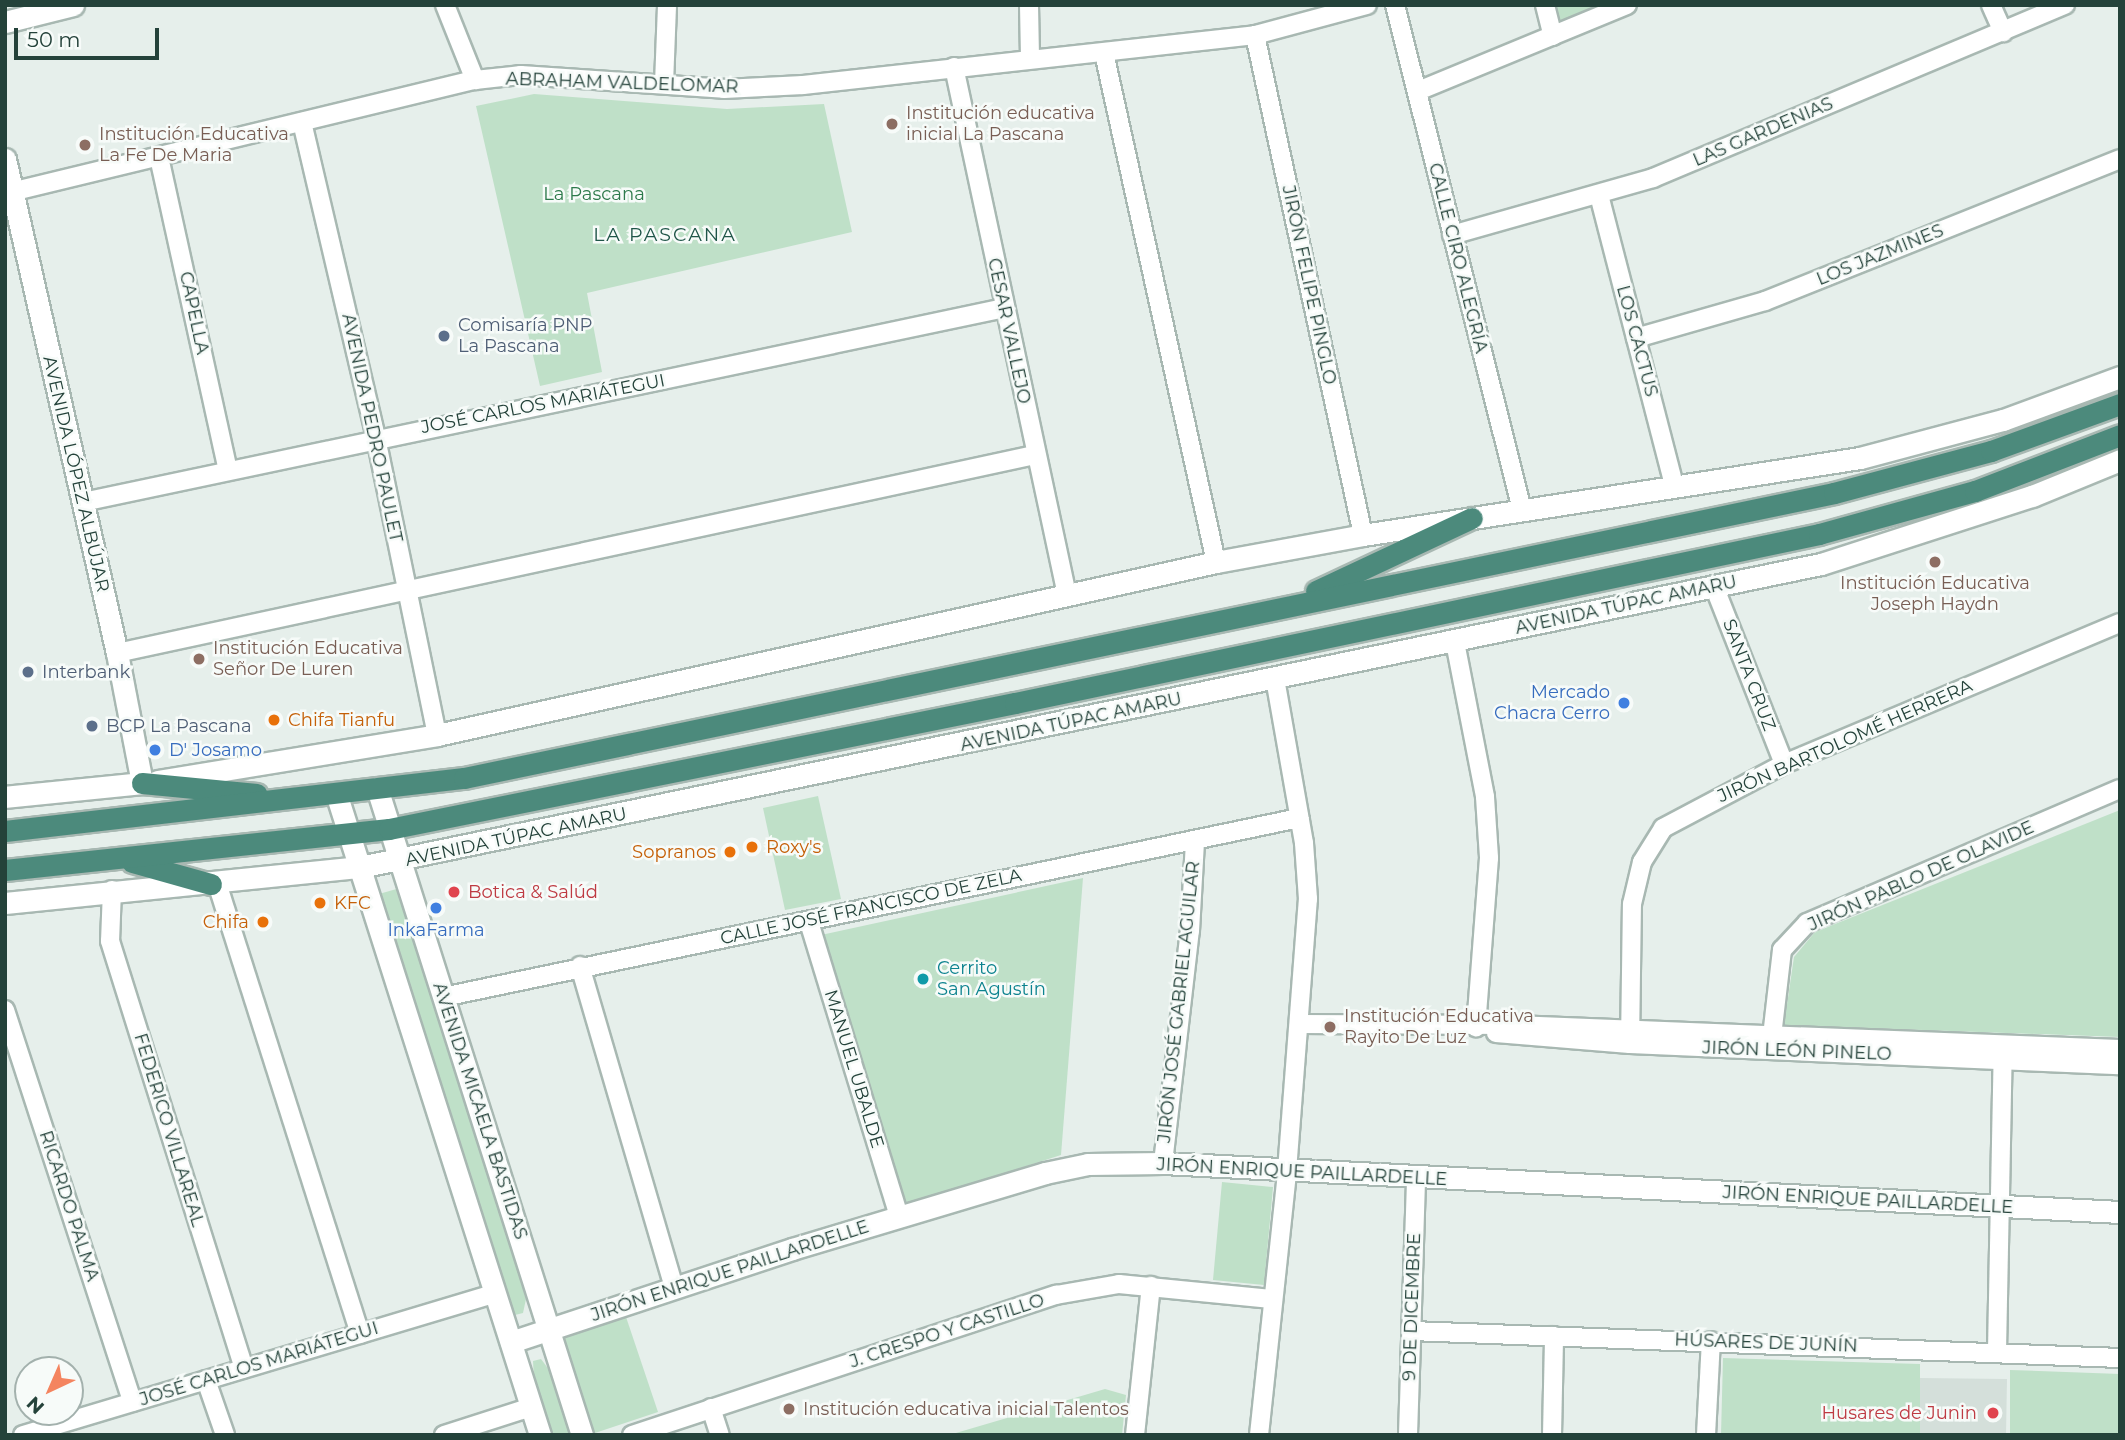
<!DOCTYPE html>
<meta charset="utf-8">
<style>
body{margin:0}
#map{position:relative;width:2125px;height:1440px;overflow:hidden;background:#e6efeb;font-family:Montserrat,sans-serif}
div>[style]{position:absolute}
.built>*{inset:0;background:#d4dfda}
.green>*{inset:0;background:#bfe0c8}
.roads{filter:drop-shadow(2px 0 #a8b8b2) drop-shadow(-2px 0 #a8b8b2) drop-shadow(0 2px #a8b8b2) drop-shadow(0 -2px #a8b8b2)}
.minor>*{height:18px;margin:-9px;padding:0 9px;transform-origin:9px;border-radius:9px;background:#fff}
.tertiary>*{height:21px;margin:-10.5px;padding:0 10.5px;transform-origin:10.5px;border-radius:10.5px;background:#fff}
.secondary>*{height:21px;margin:-10.5px;padding:0 10.5px;transform-origin:10.5px;border-radius:10.5px;background:#fff}
.trunk>*{height:21px;margin:-10.5px;padding:0 10.5px;transform-origin:10.5px;border-radius:10.5px;background:#4c8a7c}
.dots>*{width:19px;height:19px;translate:-50% -50%;box-sizing:border-box;border:4px solid #f7fbf9;border-radius:50%}
span{translate:-50% -50%;white-space:nowrap;text-align:center;line-height:1.15;-webkit-text-stroke:5px #f7fbf9;paint-order:stroke}
.street-label{font-size:18px;color:#24423a}
.education-label{font-size:18px;color:#785e54}
.left{translate:0 -50%;text-align:left}
.park-label{font-size:18px;color:#2d7a4b}
.service-label{font-size:18px;color:#4e5e75}
.shop-label{font-size:18px;color:#366cbe}
.right{translate:-100% -50%;text-align:right}
.food-label{font-size:18px;color:#c56008}
.health-label{font-size:18px;color:#be3a42}
.culture-label{font-size:18px;color:#0d838f}
.neighbourhood-label{font-size:19px;color:#1f5548;letter-spacing:2px}
.frame{position:absolute;inset:0;border:7px solid #24423a;pointer-events:none}
.north{position:absolute;left:14px;top:1356px;width:70px;height:70px;box-sizing:border-box;background:#f7fbf9;border:2px solid #a3b1ad;border-radius:50%;rotate:224deg;font-size:19px;font-weight:700;line-height:28px;text-align:center;color:#24423a}
.north::after{content:'';display:block;margin:auto;width:24px;height:32px;background:#f4845f;clip-path:polygon(50% 0,100% 100%,50% 72%,0 100%)}
.scale{position:absolute;left:14px;top:28px;width:145px;height:32px;box-sizing:border-box;border:4px solid #24423a;border-top:0;padding-left:9px;font-size:21px;line-height:24px;white-space:nowrap;color:#24423a;-webkit-text-stroke:5px #f7fbf9;paint-order:stroke}
</style>
<div id="map">
<div class="built">
<i style="clip-path:polygon(1920px 1378px,2007px 1379px,2006px 1435px,1920px 1435px)"></i>
</div>
<div class="green">
<i style="clip-path:polygon(1555px 5px,1603px 5px,1560px 24px)"></i>
<i style="clip-path:polygon(534px 94px,727px 109px,824px 104px,852px 232px,587px 293px,602px 372px,540px 386px,476px 106px)"></i>
<i style="clip-path:polygon(818px 796px,841px 899px,785px 910px,763px 808px)"></i>
<i style="clip-path:polygon(2120px 810px,2120px 1037px,1784px 1025px,1794px 957px,1815px 932px)"></i>
<i style="clip-path:polygon(1083px 878px,1061px 1155px,907px 1205px,816px 941px,821px 935px)"></i>
<i style="clip-path:polygon(400px 888px,526px 1299px,523px 1313px,515px 1315px,507px 1302px,379px 894px)"></i>
<i style="clip-path:polygon(1222px 1182px,1273px 1187px,1264px 1285px,1213px 1280px)"></i>
<i style="clip-path:polygon(624px 1311px,658px 1412px,589px 1435px,553px 1335px)"></i>
<i style="clip-path:polygon(1723px 1358px,1920px 1364px,1920px 1435px,1721px 1435px)"></i>
<i style="clip-path:polygon(541px 1359px,553px 1375px,571px 1435px,551px 1435px,534px 1379px,533px 1361px)"></i>
<i style="clip-path:polygon(2010px 1370px,2120px 1374px,2120px 1435px,2010px 1435px)"></i>
<i style="clip-path:polygon(1105px 1389px,1126px 1395px,1122px 1435px,949px 1435px)"></i>
</div>
<div class="roads">
<div class="minor">
<i style="left:445px;top:5px;width:81px;rotate:68.2deg"></i>
<i style="left:1029px;top:5px;width:54px;rotate:88.9deg"></i>
<i style="left:1395px;top:5px;width:521px;rotate:75.88deg"></i>
<i style="left:1545px;top:5px;width:32px;rotate:76deg"></i>
<i style="left:1991px;top:5px;width:30px;rotate:66deg"></i>
<i style="left:1255px;top:35px;width:512px;rotate:77.81deg"></i>
<i style="left:1104px;top:53px;width:521px;rotate:77.59deg"></i>
<i style="left:954px;top:67px;width:540px;rotate:77.92deg"></i>
<i style="left:664px;top:84px;width:79px;rotate:-87.8deg"></i>
<i style="left:1418px;top:91px;width:226px;rotate:-22.4deg"></i>
<i style="left:302px;top:122px;width:325px;rotate:76.8deg"></i>
<i style="left:376px;top:438px;width:303px;rotate:78.4deg"></i>
<i style="left:159px;top:157px;width:321px;rotate:77.6deg"></i>
<i style="left:11px;top:192px;width:477px;rotate:-13.6deg"></i>
<i style="left:475px;top:80px;width:46px;rotate:-6.2deg"></i>
<i style="left:521px;top:75px;width:203px;rotate:3.9deg"></i>
<i style="left:724px;top:89px;width:79px;rotate:-2.9deg"></i>
<i style="left:803px;top:85px;width:455px;rotate:-6.3deg"></i>
<i style="left:1255px;top:35px;width:116px;rotate:-15deg"></i>
<i style="left:1599px;top:195px;width:303px;rotate:75.5deg"></i>
<i style="left:1452px;top:235px;width:209px;rotate:-15.8deg"></i>
<i style="left:1653px;top:178px;width:447px;rotate:-22.8deg"></i>
<i style="left:1636px;top:338px;width:134px;rotate:-16deg"></i>
<i style="left:1765px;top:301px;width:382px;rotate:-21.8deg"></i>
<i style="left:83px;top:502px;width:941px;rotate:-11.89deg"></i>
<i style="left:1714px;top:586px;width:191px;rotate:68.5deg"></i>
<i style="left:1455px;top:642px;width:158px;rotate:79deg"></i>
<i style="left:1485px;top:797px;width:61px;rotate:86.2deg"></i>
<i style="left:1489px;top:858px;width:170px;rotate:94.4deg"></i>
<i style="left:117px;top:653px;width:938px;rotate:-12.18deg"></i>
<i style="left:217px;top:883px;width:473px;rotate:72.4deg"></i>
<i style="left:112px;top:890px;width:51px;rotate:92.2deg"></i>
<i style="left:110px;top:941px;width:448px;rotate:72.6deg"></i>
<i style="left:809px;top:922px;width:308px;rotate:73deg"></i>
<i style="left:580px;top:966px;width:334px;rotate:73.7deg"></i>
<i style="left:443px;top:997px;width:875px;rotate:-11.81deg"></i>
<i style="left:5px;top:1010px;width:412px;rotate:72deg"></i>
<i style="left:1300px;top:1024px;width:214px;rotate:0.3deg"></i>
<i style="left:1514px;top:1025px;width:606px;rotate:2.27deg"></i>
<i style="left:1496px;top:1033px;width:134px;rotate:4.7deg"></i>
<i style="left:1630px;top:1044px;width:490px;rotate:2.5deg"></i>
<i style="left:1630px;top:1044px;width:140px;rotate:-89.2deg"></i>
<i style="left:1632px;top:904px;width:43px;rotate:-76.6deg"></i>
<i style="left:1642px;top:862px;width:40px;rotate:-58deg"></i>
<i style="left:1663px;top:828px;width:137px;rotate:-27.9deg"></i>
<i style="left:1784px;top:764px;width:364px;rotate:-22.8deg"></i>
<i style="left:1771px;top:1045px;width:96px;rotate:-83.4deg"></i>
<i style="left:1782px;top:950px;width:37px;rotate:-47deg"></i>
<i style="left:1807px;top:923px;width:340px;rotate:-23.2deg"></i>
<i style="left:1163px;top:1163px;width:234px;rotate:-83.4deg"></i>
<i style="left:1190px;top:931px;width:90px;rotate:-86.8deg"></i>
<i style="left:1411px;top:1331px;width:710px;rotate:2.18deg"></i>
<i style="left:1997px;top:1351px;width:301px;rotate:-88.9deg"></i>
<i style="left:206px;top:1380px;width:58px;rotate:70.9deg"></i>
<i style="left:711px;top:1408px;width:28px;rotate:72deg"></i>
<i style="left:23px;top:1435px;width:493px;rotate:-16.7deg"></i>
<i style="left:444px;top:1435px;width:91px;rotate:-17.8deg"></i>
<i style="left:632px;top:1435px;width:447px;rotate:-18.3deg"></i>
<i style="left:1056px;top:1295px;width:64px;rotate:-9.9deg"></i>
<i style="left:1119px;top:1284px;width:153px;rotate:5.6deg"></i>
<i style="left:1135px;top:1435px;width:150px;rotate:-83.9deg"></i>
<i style="left:1259px;top:1435px;width:265px;rotate:-83.9deg"></i>
<i style="left:1287px;top:1171px;width:273px;rotate:-85.6deg"></i>
<i style="left:1308px;top:899px;width:56px;rotate:-94.1deg"></i>
<i style="left:1304px;top:843px;width:167px;rotate:-100deg"></i>
<i style="left:1408px;top:1435px;width:256px;rotate:-88.2deg"></i>
<i style="left:1552px;top:1435px;width:99px;rotate:-88.8deg"></i>
<i style="left:1706px;top:1435px;width:94px;rotate:-87deg"></i>
</div>
<div class="tertiary">
<i style="left:5px;top:22px;width:70px;rotate:-14deg"></i>
<i style="left:5px;top:159px;width:507px;rotate:77.23deg"></i>
<i style="left:117px;top:653px;width:132px;rotate:79.1deg"></i>
<i style="left:142px;top:783px;width:138px;rotate:174.2deg"></i>
<i style="left:5px;top:903px;width:357px;rotate:-5.8deg"></i>
<i style="left:511px;top:1342px;width:296px;rotate:-18.3deg"></i>
<i style="left:792px;top:1249px;width:264px;rotate:-16.7deg"></i>
<i style="left:1045px;top:1173px;width:44px;rotate:-11.8deg"></i>
<i style="left:1088px;top:1164px;width:75px;rotate:-0.8deg"></i>
<i style="left:1163px;top:1163px;width:958px;rotate:2.93deg"></i>
</div>
<div class="secondary">
<i style="left:157px;top:781px;width:284px;rotate:-9.3deg"></i>
<i style="left:437px;top:735px;width:798px;rotate:-12.52deg"></i>
<i style="left:1216px;top:562px;width:149px;rotate:-10.4deg"></i>
<i style="left:1363px;top:535px;width:503px;rotate:-8.81deg"></i>
<i style="left:1860px;top:458px;width:148px;rotate:-14.9deg"></i>
<i style="left:2003px;top:420px;width:125px;rotate:-20.2deg"></i>
<i style="left:377px;top:788px;width:679px;rotate:72.42deg"></i>
<i style="left:336px;top:793px;width:674px;rotate:72.37deg"></i>
<i style="left:360px;top:867px;width:1492px;rotate:-11.72deg"></i>
<i style="left:1821px;top:564px;width:222px;rotate:-17.9deg"></i>
<i style="left:2032px;top:496px;width:95px;rotate:-22.2deg"></i>
</div>
<div class="trunk">
<i style="left:1316px;top:591px;width:172px;rotate:-25.1deg"></i>
<i style="left:142px;top:783px;width:115px;rotate:5.5deg"></i>
<i style="left:5px;top:831px;width:462px;rotate:-6.6deg"></i>
<i style="left:464px;top:778px;width:1399px;rotate:-11.75deg"></i>
<i style="left:1834px;top:493px;width:163px;rotate:-15deg"></i>
<i style="left:1991px;top:451px;width:137px;rotate:-20deg"></i>
<i style="left:132px;top:862px;width:82px;rotate:15.6deg"></i>
<i style="left:5px;top:870px;width:386px;rotate:-6.1deg"></i>
<i style="left:389px;top:829px;width:639px;rotate:-11.38deg"></i>
<i style="left:1015px;top:703px;width:822px;rotate:-11.87deg"></i>
<i style="left:1819px;top:534px;width:162px;rotate:-15.4deg"></i>
<i style="left:1975px;top:491px;width:155px;rotate:-21.1deg"></i>
</div>
</div>
<div class="dots">
<i style="left:892px;top:124px;background:#8d6e63"></i>
<i style="left:85px;top:145px;background:#8d6e63"></i>
<i style="left:444px;top:336px;background:#5c6f8a"></i>
<i style="left:1935px;top:562px;background:#8d6e63"></i>
<i style="left:199px;top:659px;background:#8d6e63"></i>
<i style="left:28px;top:672px;background:#5c6f8a"></i>
<i style="left:1624px;top:703px;background:#3f7fe0"></i>
<i style="left:274px;top:720px;background:#e8710a"></i>
<i style="left:92px;top:726px;background:#5c6f8a"></i>
<i style="left:155px;top:750px;background:#3f7fe0"></i>
<i style="left:752px;top:847px;background:#e8710a"></i>
<i style="left:730px;top:852px;background:#e8710a"></i>
<i style="left:454px;top:892px;background:#e0444e"></i>
<i style="left:320px;top:903px;background:#e8710a"></i>
<i style="left:436px;top:908px;background:#3f7fe0"></i>
<i style="left:263px;top:922px;background:#e8710a"></i>
<i style="left:923px;top:979px;background:#0f9aa8"></i>
<i style="left:1330px;top:1027px;background:#8d6e63"></i>
<i style="left:789px;top:1409px;background:#8d6e63"></i>
<i style="left:1993px;top:1413px;background:#e0444e"></i>
</div>
<div class="street-label">
<span style="left:622px;top:83px;rotate:2deg">ABRAHAM VALDELOMAR</span>
<span style="left:1763px;top:132px;rotate:-23deg">LAS GARDENIAS</span>
<span style="left:1880px;top:255px;rotate:-22deg">LOS JAZMINES</span>
<span style="left:1458px;top:258px;rotate:76deg">CALLE CIRO ALEGRÍA</span>
<span style="left:1309px;top:285px;rotate:78deg">JIRÓN FELIPE PINGLO</span>
<span style="left:194px;top:313px;rotate:78deg">CAPELLA</span>
<span style="left:1009px;top:331px;rotate:78deg">CESAR VALLEJO</span>
<span style="left:1637px;top:341px;rotate:75deg">LOS CACTUS</span>
<span style="left:543px;top:404px;rotate:-11deg">JOSÉ CARLOS MARIÁTEGUI</span>
<span style="left:372px;top:428px;rotate:78deg">AVENIDA PEDRO PAULET</span>
<span style="left:76px;top:474px;rotate:77deg">AVENIDA LÓPEZ ALBÚJAR</span>
<span style="left:1626px;top:605px;rotate:-12deg">AVENIDA TÚPAC AMARU</span>
<span style="left:1749px;top:675px;rotate:69deg">SANTA CRUZ</span>
<span style="left:1071px;top:722px;rotate:-12deg">AVENIDA TÚPAC AMARU</span>
<span style="left:1845px;top:741px;rotate:-24deg">JIRÓN BARTOLOMÉ HERRERA</span>
<span style="left:516px;top:837px;rotate:-12deg">AVENIDA TÚPAC AMARU</span>
<span style="left:1921px;top:876px;rotate:-24deg">JIRÓN PABLO DE OLAVIDE</span>
<span style="left:871px;top:907px;rotate:-12deg">CALLE JOSÉ FRANCISCO DE ZELA</span>
<span style="left:1179px;top:1002px;rotate:-84deg">JIRÓN JOSÉ GABRIEL AGUILAR</span>
<span style="left:1797px;top:1051px;rotate:2deg">JIRÓN LEÓN PINELO</span>
<span style="left:854px;top:1069px;rotate:73deg">MANUEL UBALDE</span>
<span style="left:480px;top:1111px;rotate:72deg">AVENIDA MICAELA BASTIDAS</span>
<span style="left:169px;top:1130px;rotate:73deg">FEDERICO VILLAREAL</span>
<span style="left:1302px;top:1172px;rotate:3deg">JIRÓN ENRIQUE PAILLARDELLE</span>
<span style="left:1868px;top:1200px;rotate:3deg">JIRÓN ENRIQUE PAILLARDELLE</span>
<span style="left:69px;top:1206px;rotate:72deg">RICARDO PALMA</span>
<span style="left:730px;top:1271px;rotate:-18deg">JIRÓN ENRIQUE PAILLARDELLE</span>
<span style="left:1412px;top:1307px;rotate:-88deg">9 DE DICEMBRE</span>
<span style="left:947px;top:1331px;rotate:-18deg">J. CRESPO Y CASTILLO</span>
<span style="left:1766px;top:1343px;rotate:2deg">HÚSARES DE JUNÍN</span>
<span style="left:259px;top:1364px;rotate:-17deg">JOSÉ CARLOS MARIÁTEGUI</span>
</div>
<div class="education-label">
<span class="left" style="left:906px;top:124px">Institución educativa<br>inicial La Pascana</span>
<span class="left" style="left:99px;top:145px">Institución Educativa<br>La Fe De Maria</span>
<span style="left:1935px;top:594px">Institución Educativa<br>Joseph Haydn</span>
<span class="left" style="left:213px;top:659px">Institución Educativa<br>Señor De Luren</span>
<span class="left" style="left:1344px;top:1027px">Institución Educativa<br>Rayito De Luz</span>
<span class="left" style="left:803px;top:1409px">Institución educativa inicial Talentos</span>
</div>
<div class="park-label">
<span style="left:594px;top:194px">La Pascana</span>
</div>
<div class="service-label">
<span class="left" style="left:458px;top:336px">Comisaría PNP<br>La Pascana</span>
<span class="left" style="left:42px;top:672px">Interbank</span>
<span class="left" style="left:106px;top:726px">BCP La Pascana</span>
</div>
<div class="shop-label">
<span class="right" style="left:1610px;top:703px">Mercado<br>Chacra Cerro</span>
<span class="left" style="left:169px;top:750px">D' Josamo</span>
<span style="left:436px;top:930px">InkaFarma</span>
</div>
<div class="food-label">
<span class="left" style="left:288px;top:720px">Chifa Tianfu</span>
<span class="left" style="left:766px;top:847px">Roxy's</span>
<span class="right" style="left:716px;top:852px">Sopranos</span>
<span class="left" style="left:334px;top:903px">KFC</span>
<span class="right" style="left:249px;top:922px">Chifa</span>
</div>
<div class="health-label">
<span class="left" style="left:468px;top:892px">Botica &amp; Salúd</span>
<span class="right" style="left:1977px;top:1413px">Husares de Junin</span>
</div>
<div class="culture-label">
<span class="left" style="left:937px;top:979px">Cerrito<br>San Agustín</span>
</div>
<div class="neighbourhood-label">
<span style="left:665px;top:235px">LA PASCANA</span>
</div>
<div class="frame"></div>
<div class="north">N</div>
<div class="scale">50 m</div>
</div>
